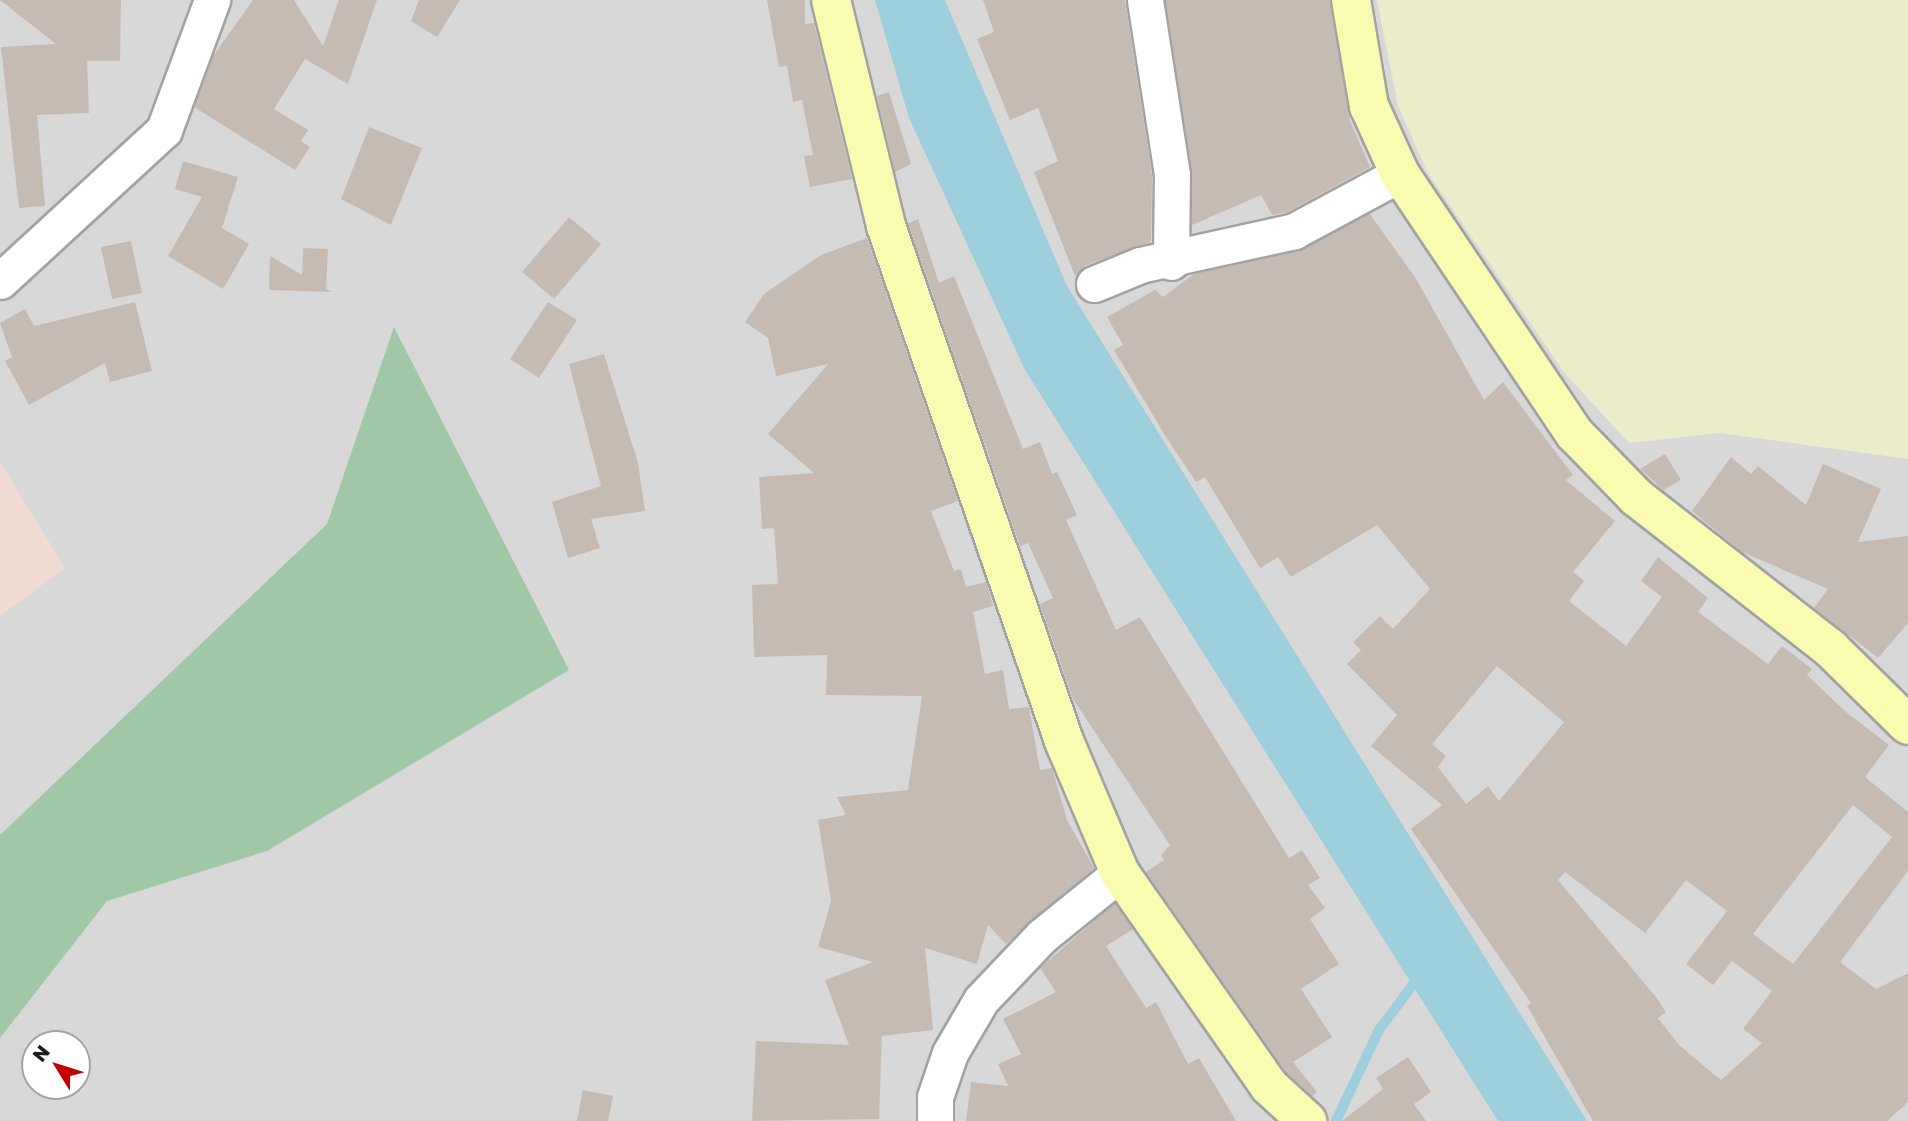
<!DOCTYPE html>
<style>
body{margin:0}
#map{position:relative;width:1908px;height:1121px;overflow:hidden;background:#ede9e0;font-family:"Golos Text",sans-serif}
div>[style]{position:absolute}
.residential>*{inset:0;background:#d9d8d8}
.military>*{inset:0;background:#f0dad2}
.farmland>*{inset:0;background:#ebedca}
.cemetery>*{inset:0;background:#a0c7a6}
.water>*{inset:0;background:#9ecfdd}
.stream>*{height:10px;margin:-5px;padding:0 5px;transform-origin:5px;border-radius:5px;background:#9ecfdd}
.building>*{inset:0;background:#c5bbb3}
.roads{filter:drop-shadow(2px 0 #a2a2a2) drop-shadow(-2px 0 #a2a2a2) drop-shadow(0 2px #a2a2a2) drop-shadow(0 -2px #a2a2a2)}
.street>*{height:35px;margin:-17.5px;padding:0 17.5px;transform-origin:17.5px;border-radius:17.5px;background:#fff}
.secondary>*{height:38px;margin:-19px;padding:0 19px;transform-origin:19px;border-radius:19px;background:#f8fbb0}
span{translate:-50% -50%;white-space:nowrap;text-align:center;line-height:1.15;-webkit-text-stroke:6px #fff;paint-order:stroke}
.north{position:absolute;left:21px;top:1030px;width:70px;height:70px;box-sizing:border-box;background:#fff;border:2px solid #a4a4a4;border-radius:50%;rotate:308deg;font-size:19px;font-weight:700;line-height:28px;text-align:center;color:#1b1b1b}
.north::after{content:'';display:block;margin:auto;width:24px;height:32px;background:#c60001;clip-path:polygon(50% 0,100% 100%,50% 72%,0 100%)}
</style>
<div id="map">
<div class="residential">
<i style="clip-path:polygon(evenodd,0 0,1908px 0,1908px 1121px,0 1121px,0 0,35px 1044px,77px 1044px,77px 1086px,35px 1086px,35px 1044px)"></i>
</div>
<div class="military">
<i style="clip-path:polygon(0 462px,65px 568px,0 616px)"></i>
</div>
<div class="farmland">
<i style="clip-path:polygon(1377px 0,1908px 0,1908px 459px,1720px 433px,1629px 443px,1563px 371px,1428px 173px,1398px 106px)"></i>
</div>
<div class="cemetery">
<i style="clip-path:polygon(394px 327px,569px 670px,267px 851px,107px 901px,0 1038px,0 835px,327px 524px)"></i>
</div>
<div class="water">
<i style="clip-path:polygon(875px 0,945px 0,1067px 286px,1587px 1121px,1498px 1121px,1025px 370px,909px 118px)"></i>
</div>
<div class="stream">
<i style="left:1336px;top:1121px;width:101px;rotate:-64.7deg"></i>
<i style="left:1379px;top:1030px;width:70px;rotate:-53.1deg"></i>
</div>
<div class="building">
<i style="clip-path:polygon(0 0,121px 0,120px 61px,87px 61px,89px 113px,37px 115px,45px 206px,19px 208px,1px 47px,56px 44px)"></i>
<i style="clip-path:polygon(253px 0,294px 0,323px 46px,339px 0,377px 0,348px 84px,305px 59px,274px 109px,308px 130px,301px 141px,310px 147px,295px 170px,194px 107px,213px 56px)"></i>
<i style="clip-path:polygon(419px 0,460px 0,437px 37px,411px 21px)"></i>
<i style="clip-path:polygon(767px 0,805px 0,805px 24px,814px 23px,852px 179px,810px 187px,804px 156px,813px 155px,802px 100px,793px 102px,787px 66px,779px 67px)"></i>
<i style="clip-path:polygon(983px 0,1125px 0,1152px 175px,1151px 242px,1086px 265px,1075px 276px,1034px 172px,1058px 161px,1038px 108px,1010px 120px,977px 39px,994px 32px)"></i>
<i style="clip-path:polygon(1165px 0,1330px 0,1350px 121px,1370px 167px,1287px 212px,1272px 215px,1261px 195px,1192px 225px,1192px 171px)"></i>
<i style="clip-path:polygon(889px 92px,911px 164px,895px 172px,877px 96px)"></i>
<i style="clip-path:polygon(369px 127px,422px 148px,391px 225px,341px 199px)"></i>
<i style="clip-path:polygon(183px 161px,238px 177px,222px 228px,249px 244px,223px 289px,168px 256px,202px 197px,175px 189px)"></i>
<i style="clip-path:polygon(evenodd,1369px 213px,1415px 277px,1484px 400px,1503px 382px,1573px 475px,1566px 480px,1615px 521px,1573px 572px,1584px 581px,1569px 601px,1626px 646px,1662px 597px,1641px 581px,1658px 557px,1708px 598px,1698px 612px,1768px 664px,1782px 646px,1812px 669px,1807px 675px,1846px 712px,1889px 745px,1865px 777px,1908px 812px,1908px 871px,1840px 962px,1876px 989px,1908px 973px,1908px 1102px,1887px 1121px,1593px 1121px,1527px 1006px,1531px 1003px,1411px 829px,1442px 805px,1371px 746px,1397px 715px,1347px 664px,1361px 650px,1353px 642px,1380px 616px,1393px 629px,1430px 589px,1377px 525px,1291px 577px,1278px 557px,1260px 568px,1205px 477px,1196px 482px,1166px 437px,1114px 350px,1123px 345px,1107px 317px,1155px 290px,1163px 297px,1195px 273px,1299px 251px,1369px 213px,1497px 666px,1564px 722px,1499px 801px,1488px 786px,1466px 804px,1438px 767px,1446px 756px,1432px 744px,1497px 666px,1369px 213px,1853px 805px,1892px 837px,1793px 964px,1753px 934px,1853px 805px,1369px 213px,1565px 872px,1645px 933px,1686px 880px,1727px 911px,1686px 964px,1713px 985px,1732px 961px,1772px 991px,1743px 1029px,1762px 1043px,1721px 1080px,1679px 1045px,1658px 1018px,1666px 1012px,1656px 997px,1558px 880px,1565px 872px)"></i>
<i style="clip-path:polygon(569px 217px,601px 244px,554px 299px,522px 272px)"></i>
<i style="clip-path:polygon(918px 219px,939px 283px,954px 276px,1023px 449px,1040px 442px,1052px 474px,1057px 472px,1077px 515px,1066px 520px,1116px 630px,1140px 617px,1289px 858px,1302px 850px,1320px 878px,1308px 885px,1325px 908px,1310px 919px,1339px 964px,1301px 989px,1332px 1037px,1293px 1062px,1317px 1092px,1312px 1096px,1286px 1072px,1146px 872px,1164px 860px,1161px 855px,1170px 845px,1073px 699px,1040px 604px,1053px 598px,1028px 543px,1020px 546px,908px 223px)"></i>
<i style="clip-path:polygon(867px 238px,958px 501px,931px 511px,954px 571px,961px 569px,966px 587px,986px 582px,991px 598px,993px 606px,973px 612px,985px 674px,1003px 670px,1009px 709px,1029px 707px,1040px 770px,1052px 768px,1067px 820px,1094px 868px,1006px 944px,988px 925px,977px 964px,925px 948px,933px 1030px,882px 1036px,879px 1119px,752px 1121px,756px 1041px,849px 1045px,825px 980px,873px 962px,818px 947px,831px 901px,818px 820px,846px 815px,837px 797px,908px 790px,922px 696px,826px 695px,827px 655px,754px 657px,752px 585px,778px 584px,774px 528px,762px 529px,759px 477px,814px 473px,768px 434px,828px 364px,776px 376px,768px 338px,745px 322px,764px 294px,821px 255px)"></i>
<i style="clip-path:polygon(131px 241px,142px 293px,112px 299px,101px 247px)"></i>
<i style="clip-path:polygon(303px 248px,328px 249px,326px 289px,332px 292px,269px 290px,270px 256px,302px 275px)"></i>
<i style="clip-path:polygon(135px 302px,152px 371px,110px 382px,105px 363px,29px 405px,5px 361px,12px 357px,0 323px,25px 309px,34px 326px)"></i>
<i style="clip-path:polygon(548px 302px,577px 320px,539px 378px,510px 359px)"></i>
<i style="clip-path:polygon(604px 354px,638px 463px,645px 511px,591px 519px,600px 548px,568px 558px,552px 502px,601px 486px,569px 364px)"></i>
<i style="clip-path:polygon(1665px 454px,1681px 480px,1663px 490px,1640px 469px)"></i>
<i style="clip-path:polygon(1731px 457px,1751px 474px,1758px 466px,1806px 505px,1823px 464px,1881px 489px,1858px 542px,1908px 536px,1908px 623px,1878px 658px,1814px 608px,1828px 589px,1742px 552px,1692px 511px)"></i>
<i style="clip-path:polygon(1115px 903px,1133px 929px,1106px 946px,1146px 1008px,1156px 1002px,1188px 1064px,1199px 1058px,1236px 1121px,966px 1121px,971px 1082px,1008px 1086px,998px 1064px,1021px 1054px,1003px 1019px,1056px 992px,1040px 968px)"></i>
<i style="clip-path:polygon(1408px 1057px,1431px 1092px,1414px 1104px,1426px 1121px,1342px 1121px,1383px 1089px,1376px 1078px)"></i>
<i style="clip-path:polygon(583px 1090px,613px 1096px,608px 1121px,577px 1121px)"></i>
</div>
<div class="roads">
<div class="street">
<i style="left:1145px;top:0;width:176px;rotate:81.2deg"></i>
<i style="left:1172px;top:174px;width:88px;rotate:90.7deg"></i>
<i style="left:0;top:281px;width:223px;rotate:-42.6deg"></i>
<i style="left:164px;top:130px;width:139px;rotate:-69.7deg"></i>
<i style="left:1094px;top:284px;width:50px;rotate:-22.4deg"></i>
<i style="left:1140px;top:265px;width:158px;rotate:-12.4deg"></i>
<i style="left:1294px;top:231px;width:120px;rotate:-28.3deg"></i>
<i style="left:935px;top:1121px;width:24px;rotate:-90deg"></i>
<i style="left:935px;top:1097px;width:46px;rotate:-71.2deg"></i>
<i style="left:950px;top:1053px;width:61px;rotate:-59.7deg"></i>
<i style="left:981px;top:1000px;width:88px;rotate:-46.4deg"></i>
<i style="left:1042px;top:936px;width:100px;rotate:-38.9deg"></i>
</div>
<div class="secondary">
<i style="left:831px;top:0;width:233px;rotate:76.3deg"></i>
<i style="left:886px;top:226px;width:545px;rotate:70.93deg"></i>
<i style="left:1064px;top:741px;width:143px;rotate:67deg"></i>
<i style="left:1120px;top:873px;width:260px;rotate:55deg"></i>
<i style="left:1269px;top:1086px;width:52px;rotate:42.6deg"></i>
<i style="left:1351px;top:0;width:108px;rotate:80.4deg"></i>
<i style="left:1369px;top:106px;width:75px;rotate:65.5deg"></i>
<i style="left:1400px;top:174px;width:313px;rotate:56.1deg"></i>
<i style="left:1575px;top:434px;width:88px;rotate:45.9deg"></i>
<i style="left:1636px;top:497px;width:247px;rotate:37.9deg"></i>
<i style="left:1831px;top:649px;width:108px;rotate:44.6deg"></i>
</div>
</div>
<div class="north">N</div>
</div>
